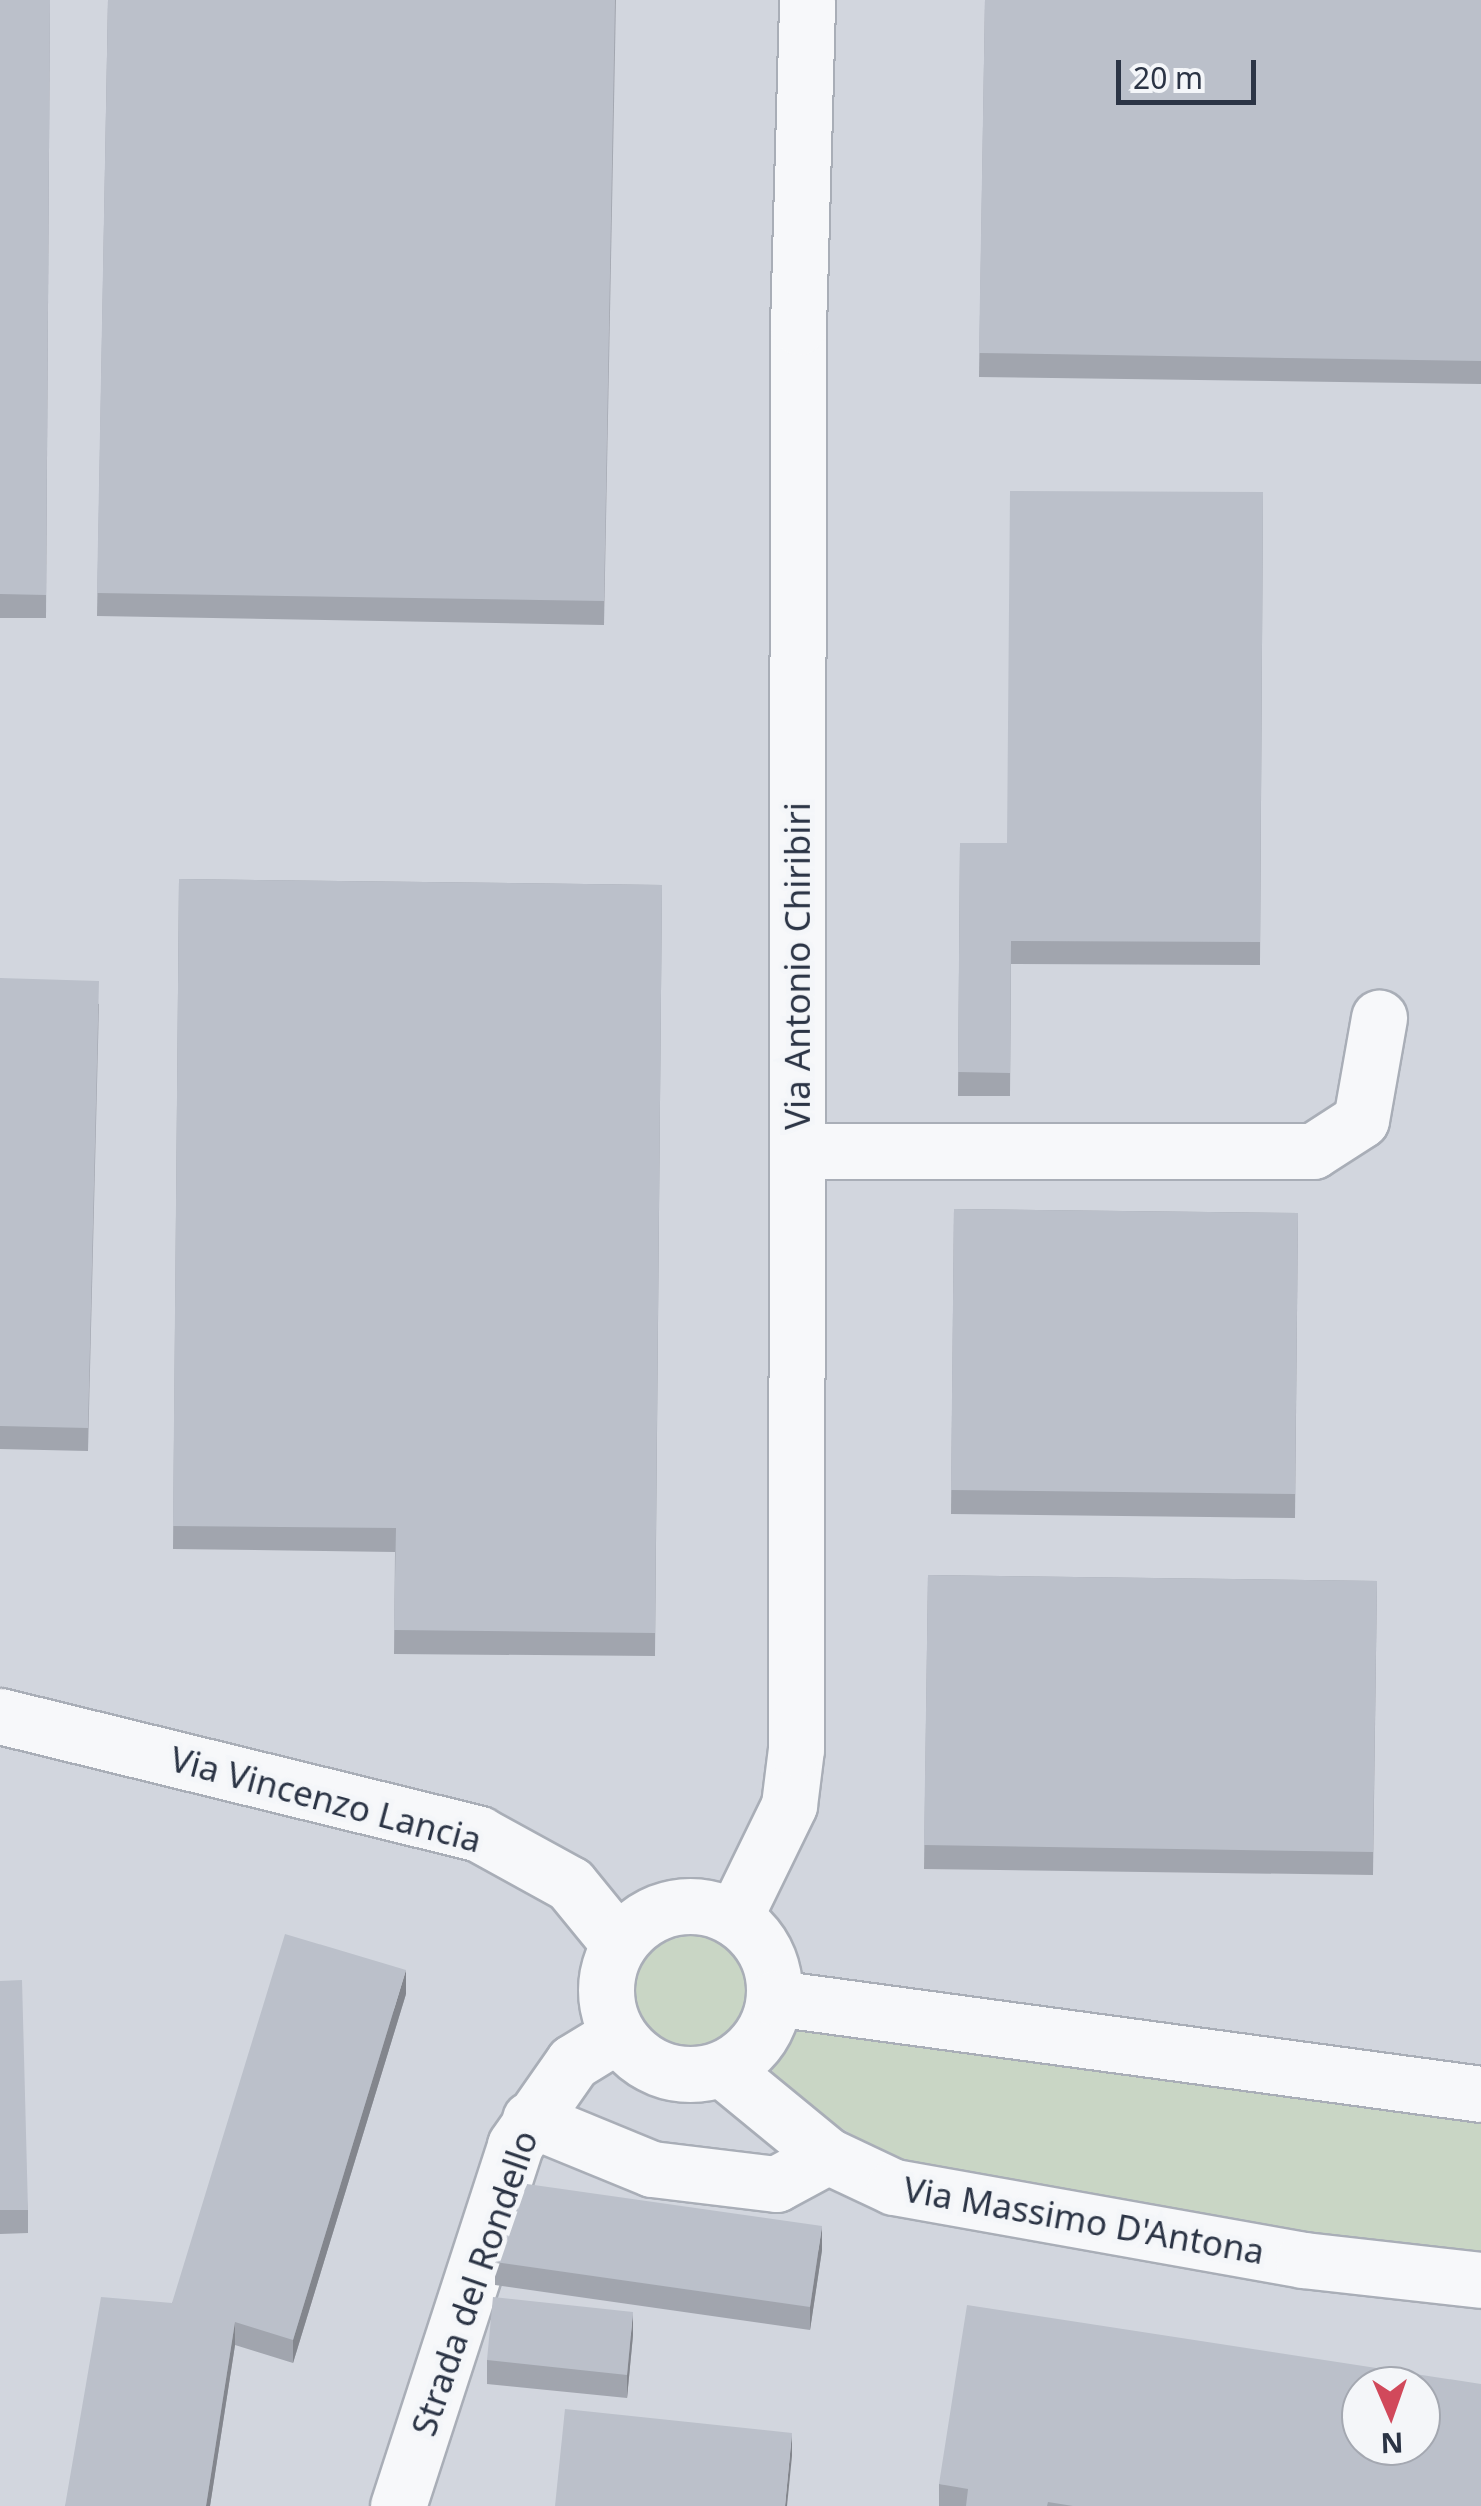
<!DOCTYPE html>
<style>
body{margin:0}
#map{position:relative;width:1481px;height:2506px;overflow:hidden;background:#e4e7ec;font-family:"Noto Sans",sans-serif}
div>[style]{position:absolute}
.built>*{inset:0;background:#d2d6de}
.green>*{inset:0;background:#c9d6c5}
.round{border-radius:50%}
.roads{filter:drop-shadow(2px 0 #a9aeb7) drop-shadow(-2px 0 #a9aeb7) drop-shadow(0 2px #a9aeb7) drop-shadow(0 -2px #a9aeb7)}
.minor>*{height:55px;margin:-27.5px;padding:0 27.5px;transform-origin:27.5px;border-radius:27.5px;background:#f7f8fa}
.minor>.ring{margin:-27.5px;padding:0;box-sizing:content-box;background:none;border:55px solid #f7f8fa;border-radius:50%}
.wall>*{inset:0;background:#a1a5ae}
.shaded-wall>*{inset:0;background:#83868d}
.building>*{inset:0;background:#bbc0ca}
span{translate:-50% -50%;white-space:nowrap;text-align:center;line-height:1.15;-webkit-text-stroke:10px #f4f6f9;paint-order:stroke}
.street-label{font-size:35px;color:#2b3445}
.north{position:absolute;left:1341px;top:2366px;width:100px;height:100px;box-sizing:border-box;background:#f4f6f9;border:2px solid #a4a8b1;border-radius:50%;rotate:178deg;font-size:28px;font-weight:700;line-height:40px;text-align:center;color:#2b3445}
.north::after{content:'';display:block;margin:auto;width:35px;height:45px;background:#d1495b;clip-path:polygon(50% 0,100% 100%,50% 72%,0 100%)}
.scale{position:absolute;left:1116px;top:60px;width:140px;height:45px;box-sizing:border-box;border:5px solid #2b3445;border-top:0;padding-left:12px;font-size:30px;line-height:35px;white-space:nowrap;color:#2b3445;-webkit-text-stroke:8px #f4f6f9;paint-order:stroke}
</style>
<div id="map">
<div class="built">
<i style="clip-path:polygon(evenodd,0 0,1481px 0,1481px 2506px,0 2506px,0 0,1361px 2386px,1421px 2386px,1421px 2446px,1361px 2446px,1361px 2386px)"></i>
</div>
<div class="green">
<i class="round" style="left:635px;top:1936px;width:114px;height:114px"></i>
<i style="clip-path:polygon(795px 2026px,1481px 2120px,1481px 2261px,988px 2192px,880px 2152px,774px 2086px,771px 2054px)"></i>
</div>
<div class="roads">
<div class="minor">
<i style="left:797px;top:1151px;width:516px"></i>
<i style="left:1313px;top:1151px;width:57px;rotate:-32.9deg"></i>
<i style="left:1361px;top:1120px;width:104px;rotate:-80deg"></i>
<i style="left:0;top:1716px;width:493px;rotate:13.8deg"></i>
<i style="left:479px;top:1834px;width:104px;rotate:28.8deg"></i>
<i style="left:570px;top:1884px;width:77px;rotate:50.8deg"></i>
<i class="ring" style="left:606px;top:1906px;width:113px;height:113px"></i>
<i style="left:734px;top:1918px;width:126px;rotate:-64deg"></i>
<i style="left:789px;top:1805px;width:56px;rotate:-82.9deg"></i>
<i style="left:796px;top:1749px;width:1422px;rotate:-89.92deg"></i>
<i style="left:798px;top:327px;width:327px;rotate:-88.4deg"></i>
<i style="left:775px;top:1998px;width:712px;rotate:7.74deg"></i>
<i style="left:722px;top:2069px;width:137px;rotate:39.4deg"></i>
<i style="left:828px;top:2156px;width:73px;rotate:25.2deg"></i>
<i style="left:894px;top:2187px;width:415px;rotate:10.1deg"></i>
<i style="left:1303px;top:2260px;width:179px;rotate:6.4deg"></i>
<i style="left:530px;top:2119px;width:132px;rotate:22.3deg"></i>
<i style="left:652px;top:2169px;width:125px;rotate:6.9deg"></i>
<i style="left:776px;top:2184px;width:59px;rotate:-28.3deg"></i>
<i style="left:398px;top:2506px;width:379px;rotate:-72deg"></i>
<i style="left:515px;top:2145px;width:101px;rotate:-55.1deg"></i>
<i style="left:573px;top:2062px;width:52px;rotate:-31.5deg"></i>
</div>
</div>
<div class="wall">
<i style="clip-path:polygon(0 0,50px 0,46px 618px,0 618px)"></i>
<i style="clip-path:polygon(108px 0,616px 0,604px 625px,97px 616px)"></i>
<i style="clip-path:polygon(985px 0,1481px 0,1481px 384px,979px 377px)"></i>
<i style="clip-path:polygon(1263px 492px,1260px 965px,1011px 964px,1010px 1096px,958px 1096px,960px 843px,1007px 843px)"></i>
<i style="clip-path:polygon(179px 879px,662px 885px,655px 1656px,394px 1654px,395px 1552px,173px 1549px)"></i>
<i style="clip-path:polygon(0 978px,99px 1004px,88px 1451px,0 1449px)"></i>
<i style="clip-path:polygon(954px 1209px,1298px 1213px,1295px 1518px,951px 1514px)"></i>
<i style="clip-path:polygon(928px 1575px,1377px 1581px,1373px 1875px,924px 1869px)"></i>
<i style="clip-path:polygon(0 1981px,28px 2210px,28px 2233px,0 2234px)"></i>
<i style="clip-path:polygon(406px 1994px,293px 2363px,235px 2345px,210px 2506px,65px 2506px,172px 2303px)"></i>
<i style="clip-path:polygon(822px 2250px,810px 2330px,495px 2285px,495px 2262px)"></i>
<i style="clip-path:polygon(633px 2335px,627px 2398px,487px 2384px,487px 2360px)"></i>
<i style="clip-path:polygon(939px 2484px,1481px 2506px,939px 2506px)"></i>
</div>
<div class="shaded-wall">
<i style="clip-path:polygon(406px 1970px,406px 1994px,293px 2363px,293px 2340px)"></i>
<i style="clip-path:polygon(822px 2226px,822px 2250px,810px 2330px,810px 2307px)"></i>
<i style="clip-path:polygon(633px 2312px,633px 2335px,627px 2398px,627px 2375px)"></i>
<i style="clip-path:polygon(235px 2322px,235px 2345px,210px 2506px,206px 2506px)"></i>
<i style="clip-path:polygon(792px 2433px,792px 2456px,787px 2506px,785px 2506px)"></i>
</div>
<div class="building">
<i style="clip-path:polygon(0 0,50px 0,46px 595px,0 594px)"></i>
<i style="clip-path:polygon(108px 0,615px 0,604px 601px,97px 593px)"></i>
<i style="clip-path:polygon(985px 0,1481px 0,1481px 361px,979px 353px)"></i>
<i style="clip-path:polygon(1010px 491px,1263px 492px,1260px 942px,1011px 941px,1010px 1073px,958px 1072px,960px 843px,1007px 843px)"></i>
<i style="clip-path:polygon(179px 879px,662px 885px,655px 1633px,394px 1630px,396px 1528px,173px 1526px)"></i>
<i style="clip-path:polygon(0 978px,99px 981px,88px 1428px,0 1426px)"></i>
<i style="clip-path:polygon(954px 1209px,1298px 1213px,1295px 1494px,951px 1490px)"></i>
<i style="clip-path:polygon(928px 1575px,1377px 1581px,1373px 1852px,924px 1845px)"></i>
<i style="clip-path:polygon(285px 1934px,406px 1970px,293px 2340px,235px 2322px,206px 2506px,65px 2506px,101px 2297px,172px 2303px)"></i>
<i style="clip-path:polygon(22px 1980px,28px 2210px,0 2210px,0 1981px)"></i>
<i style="clip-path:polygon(527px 2184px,822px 2226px,810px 2307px,495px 2262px)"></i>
<i style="clip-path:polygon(493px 2297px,633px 2312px,627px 2375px,487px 2360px)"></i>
<i style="clip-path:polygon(evenodd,967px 2305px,1481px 2384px,1481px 2506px,1073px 2506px,1048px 2502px,1047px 2506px,966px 2506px,968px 2489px,939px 2484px,967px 2305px,1361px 2386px,1421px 2386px,1421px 2446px,1361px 2446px,1361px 2386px)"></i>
<i style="clip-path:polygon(565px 2409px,792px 2433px,785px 2506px,555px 2506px)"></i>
</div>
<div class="street-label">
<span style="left:797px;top:966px;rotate:-90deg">Via Antonio Chiribiri</span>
<span style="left:326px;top:1799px;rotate:15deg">Via Vincenzo Lancia</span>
<span style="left:1084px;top:2220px;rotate:10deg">Via Massimo D'Antona</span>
<span style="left:474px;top:2283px;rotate:-71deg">Strada del Rondello</span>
</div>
<div class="north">N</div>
<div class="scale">20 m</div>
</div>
